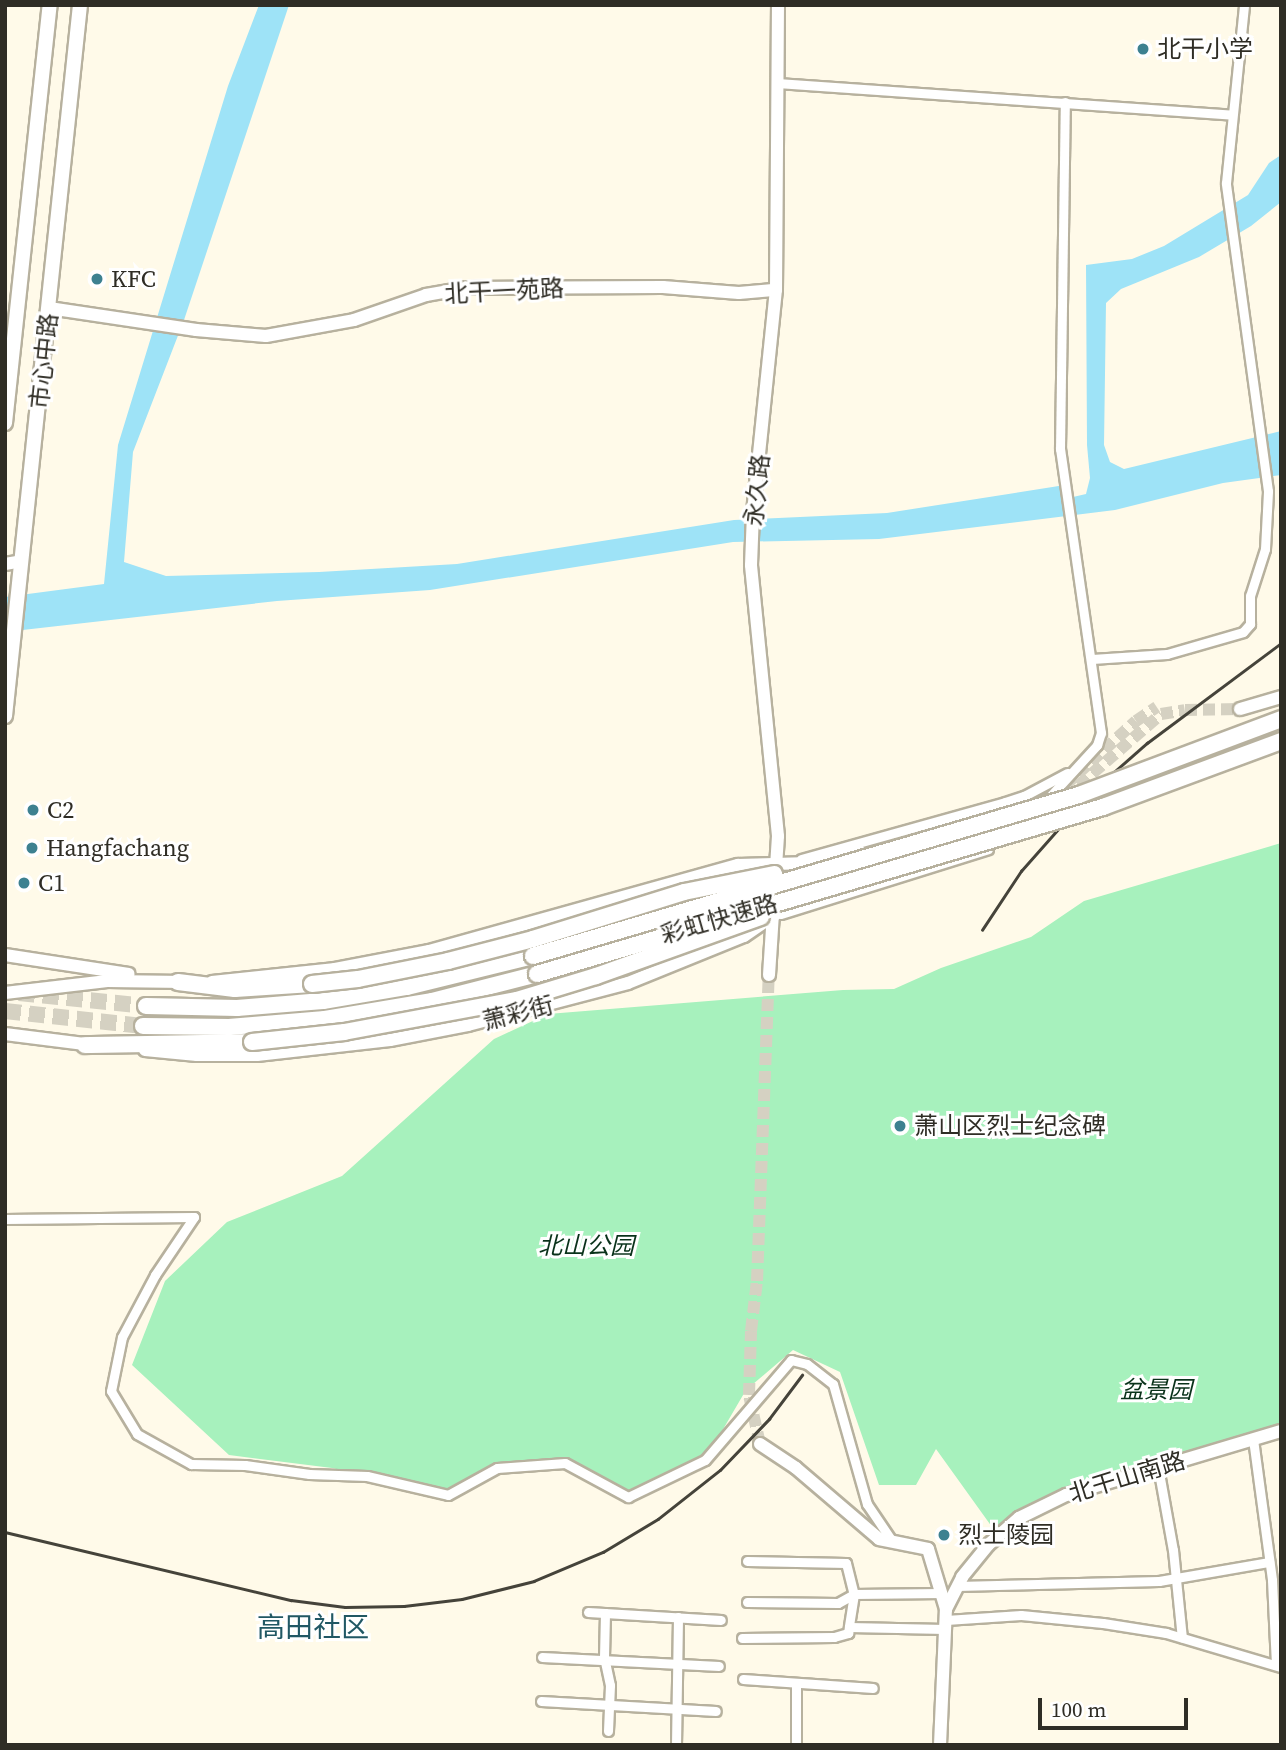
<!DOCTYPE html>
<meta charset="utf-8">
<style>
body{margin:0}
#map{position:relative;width:1286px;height:1750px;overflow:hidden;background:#fffae9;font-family:"Source Serif 4","Noto Sans SC",serif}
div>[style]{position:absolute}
.green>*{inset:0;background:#a7f1bd}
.water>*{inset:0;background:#9ee3f7}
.secondary-tunnel>*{height:12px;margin-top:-6px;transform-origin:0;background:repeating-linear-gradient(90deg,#d5d1c2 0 12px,transparent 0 18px)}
.highway-tunnel>*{height:16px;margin-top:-8px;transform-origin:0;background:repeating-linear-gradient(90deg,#d5d1c2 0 16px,transparent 0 24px)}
.roads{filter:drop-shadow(2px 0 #b7b19e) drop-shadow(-2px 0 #b7b19e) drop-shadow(0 2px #b7b19e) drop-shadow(0 -2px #b7b19e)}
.street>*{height:9px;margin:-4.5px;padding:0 4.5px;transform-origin:4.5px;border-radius:4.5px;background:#fff}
.secondary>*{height:12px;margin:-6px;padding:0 6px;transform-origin:6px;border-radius:6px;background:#fff}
.primary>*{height:14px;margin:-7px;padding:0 7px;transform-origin:7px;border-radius:7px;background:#fff}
.highway>*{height:16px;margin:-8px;padding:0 8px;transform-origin:8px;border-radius:8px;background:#fff}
.rail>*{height:2.5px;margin:-1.25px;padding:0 1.25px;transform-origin:1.25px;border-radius:1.25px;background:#45433a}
.bridges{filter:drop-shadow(2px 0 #b7b19e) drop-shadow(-2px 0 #b7b19e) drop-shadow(0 2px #b7b19e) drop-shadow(0 -2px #b7b19e)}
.highway-bridge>*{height:16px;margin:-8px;padding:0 8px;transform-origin:8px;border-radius:8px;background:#fff}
.dots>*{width:19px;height:19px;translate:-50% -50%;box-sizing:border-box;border:4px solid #fff;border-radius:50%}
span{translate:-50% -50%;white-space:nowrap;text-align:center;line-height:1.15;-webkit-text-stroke:6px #fff;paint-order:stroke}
.poi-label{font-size:24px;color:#2f2d25}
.left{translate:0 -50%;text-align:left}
.street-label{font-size:24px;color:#2f2d25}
.park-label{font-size:24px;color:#09321a;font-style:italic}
.quarter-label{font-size:28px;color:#215864}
.frame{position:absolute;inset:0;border:7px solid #2f2d25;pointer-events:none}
.scale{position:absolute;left:1038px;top:1698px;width:150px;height:32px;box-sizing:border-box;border:4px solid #2f2d25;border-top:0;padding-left:9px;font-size:21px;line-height:24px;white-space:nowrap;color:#2f2d25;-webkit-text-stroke:5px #fff;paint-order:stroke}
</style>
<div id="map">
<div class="green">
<i style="clip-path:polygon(1281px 843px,1281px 1431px,1047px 1504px,992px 1527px,936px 1449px,916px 1485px,879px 1485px,840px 1372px,793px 1350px,746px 1390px,705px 1460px,628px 1497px,565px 1463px,497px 1468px,448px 1495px,332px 1468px,229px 1455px,132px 1365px,165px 1281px,227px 1222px,342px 1176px,494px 1039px,548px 1014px,843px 990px,894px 989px,941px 968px,1031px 937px,1084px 901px)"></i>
</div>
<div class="water">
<i style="clip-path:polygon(259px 5px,289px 5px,184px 320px,133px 452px,124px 562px,166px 576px,319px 572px,457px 564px,734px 520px,887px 513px,1065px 485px,1073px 497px,1086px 494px,1090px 478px,1087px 445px,1086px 265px,1132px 259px,1164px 246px,1248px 195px,1269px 163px,1281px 155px,1281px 202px,1251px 226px,1199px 257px,1121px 289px,1106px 303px,1104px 445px,1110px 462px,1124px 469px,1281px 431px,1281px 475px,1223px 483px,1115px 510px,879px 539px,733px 542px,430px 590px,277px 601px,5px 632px,5px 597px,104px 584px,118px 445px,228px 86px)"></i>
</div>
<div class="secondary-tunnel">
<i style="left:1064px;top:786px;width:97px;rotate:-42.1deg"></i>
<i style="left:1136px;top:721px;width:25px;rotate:-34deg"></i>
<i style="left:1065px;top:797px;width:127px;rotate:-40.8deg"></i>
<i style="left:1161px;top:714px;width:24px;rotate:-9deg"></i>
<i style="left:1185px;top:710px;width:55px;rotate:-1deg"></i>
<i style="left:760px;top:1444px;width:50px;rotate:-102.7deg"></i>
<i style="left:749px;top:1395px;width:64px;rotate:-88.2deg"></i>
<i style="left:751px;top:1331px;width:50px;rotate:-83.2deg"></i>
<i style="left:757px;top:1281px;width:306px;rotate:-87.8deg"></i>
</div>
<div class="highway-tunnel">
<i style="left:19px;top:993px;width:128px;rotate:5.8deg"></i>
<i style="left:5px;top:1011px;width:139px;rotate:6.2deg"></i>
</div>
<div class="roads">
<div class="street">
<i style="left:778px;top:83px;width:455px;rotate:4deg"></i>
<i style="left:1092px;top:659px;width:75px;rotate:-3.8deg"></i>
<i style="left:1167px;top:654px;width:79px;rotate:-16.1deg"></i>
<i style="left:1243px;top:632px;width:11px;rotate:-49deg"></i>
<i style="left:1250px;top:624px;width:28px;rotate:-90deg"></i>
<i style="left:1250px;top:596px;width:49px;rotate:-72.3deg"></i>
<i style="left:1265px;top:549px;width:58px;rotate:-87deg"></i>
<i style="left:1268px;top:491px;width:311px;rotate:-97.8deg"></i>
<i style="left:1226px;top:183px;width:179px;rotate:-84.2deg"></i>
<i style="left:1021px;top:828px;width:113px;rotate:-47.5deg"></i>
<i style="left:1097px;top:745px;width:13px;rotate:-72deg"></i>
<i style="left:1101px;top:733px;width:287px;rotate:-98.2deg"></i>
<i style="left:1060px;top:449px;width:347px;rotate:-89.2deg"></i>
<i style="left:801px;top:859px;width:212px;rotate:-15.6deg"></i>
<i style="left:1005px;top:802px;width:20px;rotate:-18deg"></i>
<i style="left:1024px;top:796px;width:49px;rotate:-28.1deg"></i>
<i style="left:781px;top:914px;width:217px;rotate:-17.4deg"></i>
<i style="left:5px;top:1219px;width:189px;rotate:-0.6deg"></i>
<i style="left:194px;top:1217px;width:70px;rotate:123.9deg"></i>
<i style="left:155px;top:1275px;width:70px;rotate:118deg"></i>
<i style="left:122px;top:1337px;width:55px;rotate:101.5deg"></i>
<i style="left:111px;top:1391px;width:50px;rotate:58.8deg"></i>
<i style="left:137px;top:1434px;width:62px;rotate:29.1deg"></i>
<i style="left:191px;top:1464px;width:54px;rotate:1.1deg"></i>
<i style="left:245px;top:1465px;width:65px;rotate:8deg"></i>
<i style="left:309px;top:1474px;width:58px;rotate:2deg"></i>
<i style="left:367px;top:1476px;width:83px;rotate:13.2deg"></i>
<i style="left:448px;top:1495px;width:56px;rotate:-28.9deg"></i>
<i style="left:497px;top:1468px;width:68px;rotate:-4.2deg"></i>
<i style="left:565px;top:1463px;width:72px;rotate:28.4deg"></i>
<i style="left:628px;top:1497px;width:85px;rotate:-25.7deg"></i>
<i style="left:705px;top:1460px;width:132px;rotate:-49.3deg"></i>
<i style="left:791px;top:1360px;width:16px;rotate:14deg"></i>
<i style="left:807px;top:1364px;width:33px;rotate:38deg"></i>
<i style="left:833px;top:1384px;width:125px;rotate:74.2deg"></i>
<i style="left:867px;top:1504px;width:45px;rotate:56deg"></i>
<i style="left:1253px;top:1439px;width:142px;rotate:82.3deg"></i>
<i style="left:1272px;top:1580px;width:85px;rotate:87.3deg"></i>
<i style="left:1158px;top:1467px;width:84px;rotate:79.8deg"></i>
<i style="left:1173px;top:1550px;width:88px;rotate:84.2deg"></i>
<i style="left:747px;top:1561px;width:99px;rotate:1.2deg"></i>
<i style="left:846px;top:1563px;width:32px;rotate:76deg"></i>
<i style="left:854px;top:1594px;width:33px;rotate:99deg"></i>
<i style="left:957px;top:1586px;width:202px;rotate:-1.4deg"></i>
<i style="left:1159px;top:1581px;width:112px;rotate:-9.8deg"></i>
<i style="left:747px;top:1602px;width:91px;rotate:0.6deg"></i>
<i style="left:838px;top:1603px;width:18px;rotate:-29deg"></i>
<i style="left:854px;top:1594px;width:88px;rotate:-0.7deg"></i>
<i style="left:588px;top:1612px;width:133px;rotate:3.4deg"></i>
<i style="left:605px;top:1613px;width:44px;rotate:91.3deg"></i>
<i style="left:604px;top:1657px;width:29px;rotate:78deg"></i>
<i style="left:610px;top:1685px;width:46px;rotate:92.5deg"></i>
<i style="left:946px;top:1620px;width:75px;rotate:-3.8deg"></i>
<i style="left:1021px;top:1615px;width:82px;rotate:5.6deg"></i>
<i style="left:1103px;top:1623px;width:64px;rotate:9deg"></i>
<i style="left:1166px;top:1633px;width:120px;rotate:16.5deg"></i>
<i style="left:742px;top:1638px;width:92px;rotate:-0.6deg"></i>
<i style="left:834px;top:1637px;width:15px;rotate:-16deg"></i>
<i style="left:848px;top:1633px;width:6px;rotate:-81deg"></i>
<i style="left:849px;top:1627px;width:96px;rotate:1.2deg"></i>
<i style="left:542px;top:1657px;width:177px;rotate:2.9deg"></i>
<i style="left:743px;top:1679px;width:130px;rotate:4deg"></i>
<i style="left:796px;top:1683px;width:62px;rotate:90deg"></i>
<i style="left:541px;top:1701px;width:175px;rotate:3.3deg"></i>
<i style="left:676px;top:1745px;width:128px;rotate:-89.1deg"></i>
</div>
<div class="secondary">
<i style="left:49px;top:308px;width:149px;rotate:8.5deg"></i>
<i style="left:196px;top:330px;width:70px;rotate:4.9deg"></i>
<i style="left:266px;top:336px;width:89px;rotate:-10.3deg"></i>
<i style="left:354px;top:320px;width:76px;rotate:-19.1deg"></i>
<i style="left:426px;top:295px;width:41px;rotate:-9.9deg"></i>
<i style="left:466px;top:288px;width:197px;rotate:-0.3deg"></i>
<i style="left:663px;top:287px;width:76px;rotate:4.5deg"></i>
<i style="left:739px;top:293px;width:37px;rotate:-5deg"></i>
<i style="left:5px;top:564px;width:17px;rotate:-10deg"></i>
<i style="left:1240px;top:709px;width:43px;rotate:-16.3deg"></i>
<i style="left:5px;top:955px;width:125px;rotate:8.7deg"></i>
<i style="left:769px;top:975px;width:139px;rotate:-86.3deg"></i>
<i style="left:778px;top:836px;width:272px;rotate:-95.7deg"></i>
<i style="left:751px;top:565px;width:53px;rotate:-87.8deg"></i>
<i style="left:753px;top:512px;width:223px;rotate:-84.1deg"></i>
<i style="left:776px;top:290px;width:285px;rotate:-89.6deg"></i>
<i style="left:212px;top:982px;width:124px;rotate:-6deg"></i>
<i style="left:335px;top:969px;width:96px;rotate:-10.8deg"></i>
<i style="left:429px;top:951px;width:321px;rotate:-15.6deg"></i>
<i style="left:738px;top:865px;width:72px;rotate:-1.6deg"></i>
<i style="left:810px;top:863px;width:51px;rotate:-12.4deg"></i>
<i style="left:5px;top:993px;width:103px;rotate:-6.7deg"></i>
<i style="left:107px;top:981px;width:79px;rotate:0.7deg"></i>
<i style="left:5px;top:1034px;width:88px;rotate:7.2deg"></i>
<i style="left:145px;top:1050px;width:52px;rotate:5.5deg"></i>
<i style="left:197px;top:1055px;width:60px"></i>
<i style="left:257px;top:1055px;width:134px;rotate:-6.4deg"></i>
<i style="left:390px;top:1040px;width:79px;rotate:-10.9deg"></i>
<i style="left:468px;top:1025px;width:165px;rotate:-14.7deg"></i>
<i style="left:628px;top:983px;width:125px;rotate:-22.1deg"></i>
<i style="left:744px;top:936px;width:58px;rotate:-34.5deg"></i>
<i style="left:760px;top:1444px;width:43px;rotate:33.7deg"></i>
<i style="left:796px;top:1468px;width:109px;rotate:40.5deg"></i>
<i style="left:879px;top:1539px;width:50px;rotate:11.5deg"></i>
<i style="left:928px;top:1549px;width:63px;rotate:73.3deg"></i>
<i style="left:940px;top:1745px;width:136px;rotate:-87.5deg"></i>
<i style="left:946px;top:1609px;width:36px;rotate:-63deg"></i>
<i style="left:962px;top:1577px;width:41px;rotate:-50.9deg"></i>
<i style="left:988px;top:1545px;width:41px;rotate:-41.1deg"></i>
<i style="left:1019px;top:1518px;width:52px;rotate:-26.1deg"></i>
<i style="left:1066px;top:1495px;width:224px;rotate:-16.6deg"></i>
</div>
<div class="primary">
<i style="left:5px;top:423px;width:420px;rotate:-83.9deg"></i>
<i style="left:5px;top:716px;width:715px;rotate:-83.98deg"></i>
</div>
<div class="highway">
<i style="left:178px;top:982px;width:57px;rotate:7deg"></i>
<i style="left:235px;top:989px;width:77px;rotate:-3.7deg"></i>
<i style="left:146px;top:1006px;width:91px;rotate:1.3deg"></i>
<i style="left:237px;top:1008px;width:86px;rotate:-4.7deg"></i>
<i style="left:323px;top:1001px;width:85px;rotate:-9.5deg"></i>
<i style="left:407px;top:987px;width:130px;rotate:-13.8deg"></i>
<i style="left:143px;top:1026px;width:86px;rotate:0.7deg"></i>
<i style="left:229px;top:1027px;width:96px;rotate:-4.8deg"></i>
<i style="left:325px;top:1019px;width:109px;rotate:-9.5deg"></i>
<i style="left:432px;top:1001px;width:108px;rotate:-14.4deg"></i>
<i style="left:85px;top:1045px;width:167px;rotate:-1deg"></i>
</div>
</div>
<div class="rail">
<i style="left:982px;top:930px;width:71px;rotate:-56.5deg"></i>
<i style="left:1021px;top:871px;width:104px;rotate:-48.5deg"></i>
<i style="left:1090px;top:793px;width:76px;rotate:-41.3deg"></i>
<i style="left:1147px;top:743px;width:167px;rotate:-36.7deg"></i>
<i style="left:5px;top:1532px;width:294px;rotate:13.4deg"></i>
<i style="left:291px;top:1600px;width:54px;rotate:7.4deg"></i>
<i style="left:345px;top:1607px;width:59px;rotate:-1deg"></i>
<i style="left:404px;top:1606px;width:58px;rotate:-6.9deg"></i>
<i style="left:462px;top:1599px;width:74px;rotate:-14deg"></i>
<i style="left:534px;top:1581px;width:75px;rotate:-22.8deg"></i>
<i style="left:603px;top:1552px;width:64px;rotate:-31deg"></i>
<i style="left:658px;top:1519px;width:79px;rotate:-38.3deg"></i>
<i style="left:720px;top:1470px;width:71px;rotate:-46.1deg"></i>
<i style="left:769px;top:1419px;width:55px;rotate:-53.1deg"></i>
</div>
<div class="bridges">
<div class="highway-bridge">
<i style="left:533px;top:956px;width:569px;rotate:-16.43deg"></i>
<i style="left:1079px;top:795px;width:216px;rotate:-20.6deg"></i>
<i style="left:537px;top:974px;width:590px;rotate:-16.44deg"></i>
<i style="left:1103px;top:807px;width:190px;rotate:-20.3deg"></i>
<i style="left:312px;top:984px;width:46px;rotate:-6.2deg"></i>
<i style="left:358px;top:979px;width:92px;rotate:-11.3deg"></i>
<i style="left:448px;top:961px;width:88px;rotate:-14.5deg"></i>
<i style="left:533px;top:939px;width:158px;rotate:-17.3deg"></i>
<i style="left:684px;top:892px;width:92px;rotate:-11.3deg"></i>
<i style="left:252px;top:1042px;width:93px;rotate:-6.2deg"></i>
<i style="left:344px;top:1032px;width:176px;rotate:-10.5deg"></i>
<i style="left:517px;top:1000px;width:83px;rotate:-16.9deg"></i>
<i style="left:596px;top:976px;width:175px;rotate:-19.7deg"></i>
</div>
</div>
<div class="dots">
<i style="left:1143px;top:49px;background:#3d8190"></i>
<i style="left:97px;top:279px;background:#3d8190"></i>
<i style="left:33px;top:810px;background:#3d8190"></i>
<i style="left:32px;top:848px;background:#3d8190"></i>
<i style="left:24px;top:883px;background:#3d8190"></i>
<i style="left:900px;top:1126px;background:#3d8190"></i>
<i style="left:944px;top:1535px;background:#3d8190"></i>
</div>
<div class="poi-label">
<span class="left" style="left:1157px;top:49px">北干小学</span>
<span class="left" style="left:111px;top:279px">KFC</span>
<span class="left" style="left:47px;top:810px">C2</span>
<span class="left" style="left:46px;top:848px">Hangfachang</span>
<span class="left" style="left:38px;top:883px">C1</span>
<span class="left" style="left:914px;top:1126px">萧山区烈士纪念碑</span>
<span class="left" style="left:958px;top:1535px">烈士陵园</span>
</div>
<div class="street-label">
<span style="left:504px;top:291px;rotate:-3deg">北干一苑路</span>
<span style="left:44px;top:361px;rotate:-84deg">市心中路</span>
<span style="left:757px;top:490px;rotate:-84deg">永久路</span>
<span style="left:719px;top:919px;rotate:-16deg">彩虹快速路</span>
<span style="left:518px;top:1013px;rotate:-14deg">萧彩街</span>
<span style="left:1127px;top:1477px;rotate:-17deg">北干山南路</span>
</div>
<div class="park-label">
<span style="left:586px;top:1246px">北山公园</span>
<span style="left:1156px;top:1390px">盆景园</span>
</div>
<div class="quarter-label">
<span style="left:313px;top:1627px">高田社区</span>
</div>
<div class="frame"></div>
<div class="scale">100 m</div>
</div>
